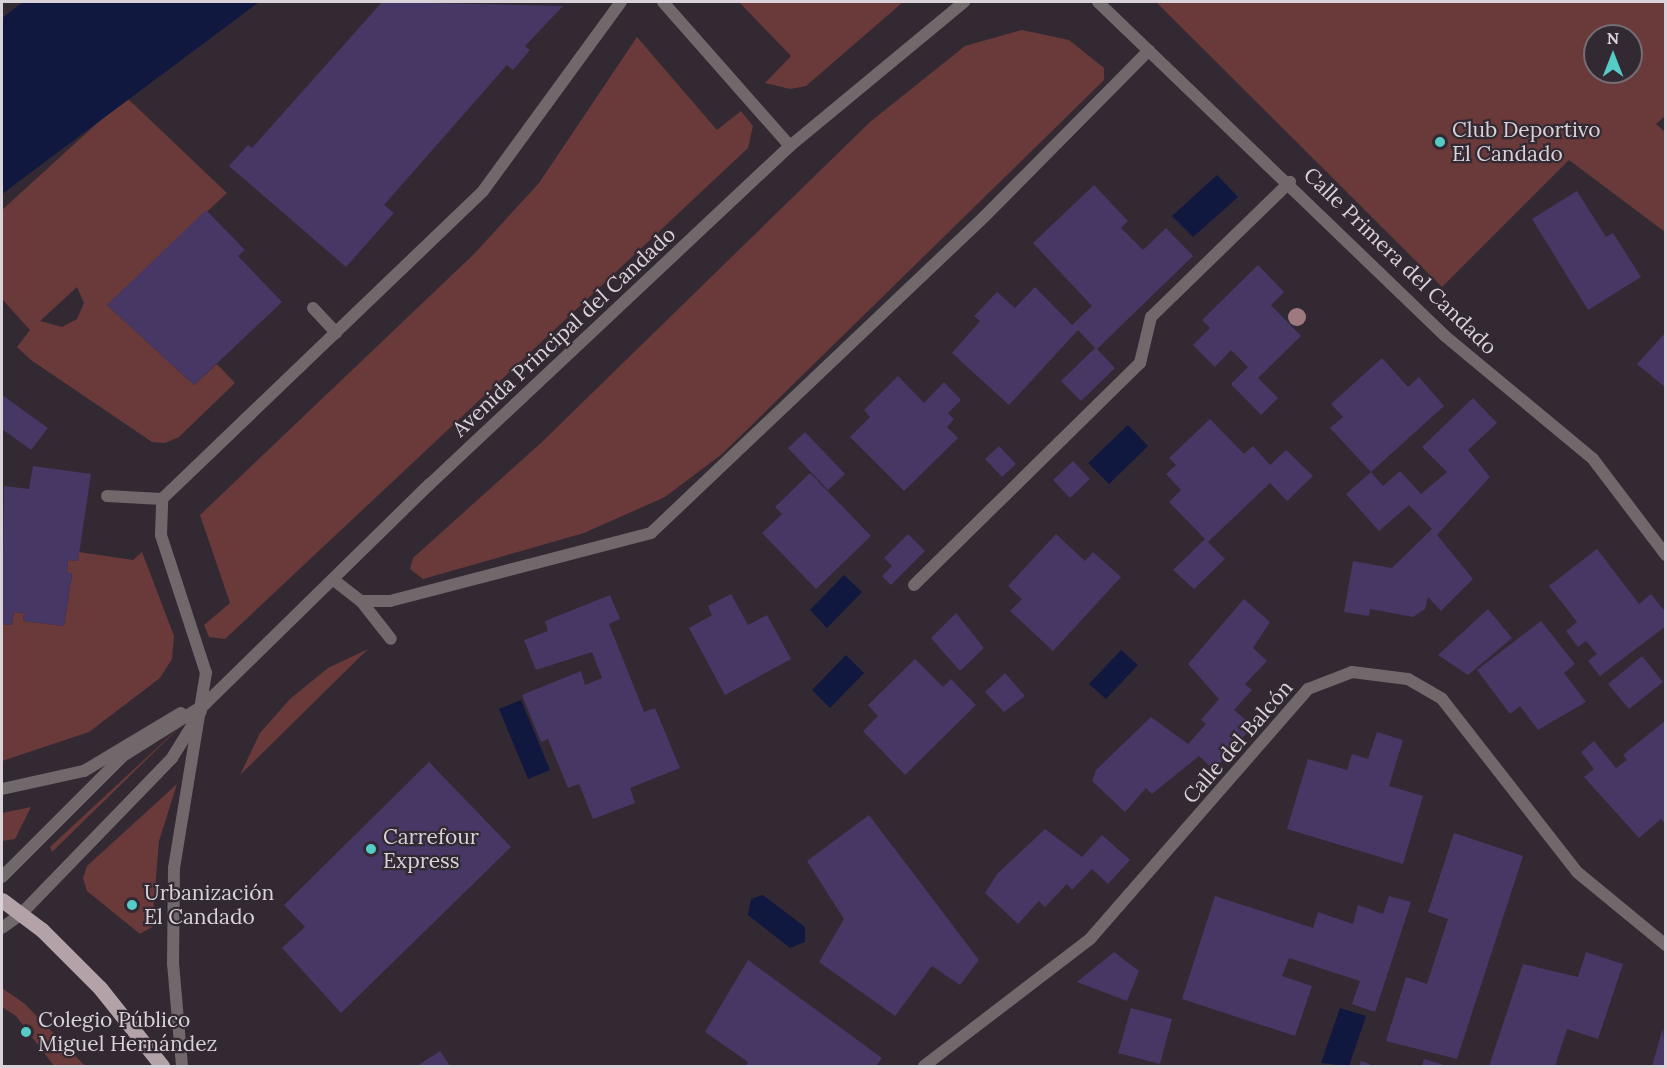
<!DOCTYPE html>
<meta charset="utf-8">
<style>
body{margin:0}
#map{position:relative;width:1667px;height:1068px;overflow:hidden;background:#332933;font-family:Lora,serif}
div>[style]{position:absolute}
.green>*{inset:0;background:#6a3a3a}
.water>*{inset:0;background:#101840}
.building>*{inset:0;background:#463764}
.service>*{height:12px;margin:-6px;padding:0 6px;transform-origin:6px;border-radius:6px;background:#70686b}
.minor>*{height:12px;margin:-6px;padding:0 6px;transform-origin:6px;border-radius:6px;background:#70686b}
.primary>*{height:15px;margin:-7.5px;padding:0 7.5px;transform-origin:7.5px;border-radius:7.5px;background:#b3a3a9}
.trees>*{width:18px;height:18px;margin:-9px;border-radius:50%;background:#9e7a7e}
.dots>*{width:16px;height:16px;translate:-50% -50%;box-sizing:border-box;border:3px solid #332933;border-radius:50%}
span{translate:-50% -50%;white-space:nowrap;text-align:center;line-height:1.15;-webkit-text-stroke:4.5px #332933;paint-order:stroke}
.poi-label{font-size:21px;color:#d9d2d9}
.left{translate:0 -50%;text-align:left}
.street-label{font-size:21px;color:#d9d2d9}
.frame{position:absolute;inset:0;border:3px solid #d9d2d9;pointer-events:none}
.north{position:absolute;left:1583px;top:24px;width:60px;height:60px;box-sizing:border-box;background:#332933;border:2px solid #756d75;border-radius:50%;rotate:0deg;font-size:16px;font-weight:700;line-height:24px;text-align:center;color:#d9d2d9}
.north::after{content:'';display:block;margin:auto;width:21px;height:27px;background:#55cdc6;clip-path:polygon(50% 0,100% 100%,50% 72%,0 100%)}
</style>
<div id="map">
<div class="green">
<i style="clip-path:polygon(739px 2px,903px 2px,806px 86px,790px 89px,765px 83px,791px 56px)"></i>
<i style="clip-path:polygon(evenodd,1156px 2px,1665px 2px,1665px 116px,1656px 124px,1665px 132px,1665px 232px,1569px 160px,1442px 287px,1156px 2px,1595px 36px,1631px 36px,1631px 72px,1595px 72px,1595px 36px)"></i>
<i style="clip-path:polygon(1022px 30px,1069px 40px,1104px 68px,1104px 80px,722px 454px,665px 497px,584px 533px,423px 579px,410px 569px,413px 558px,542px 442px,870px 122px,965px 46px)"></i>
<i style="clip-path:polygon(637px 37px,717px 130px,741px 111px,753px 126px,748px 148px,225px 639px,209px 637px,204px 625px,230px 603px,200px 515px,474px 254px,539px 183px)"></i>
<i style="clip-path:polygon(evenodd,126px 97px,227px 193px,107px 305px,194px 385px,217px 364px,235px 383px,179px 437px,165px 443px,152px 442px,31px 360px,17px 347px,30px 330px,2px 299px,2px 210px,126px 97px,77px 287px,84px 303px,77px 319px,62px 327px,40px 321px,77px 287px)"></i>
<i style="clip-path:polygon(79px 552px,133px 560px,142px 552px,174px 636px,172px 659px,160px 678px,89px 732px,2px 761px,2px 624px,12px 625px,14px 612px,24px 613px,23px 621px,64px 626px,72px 574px,67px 572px,68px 560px,78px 561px)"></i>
<i style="clip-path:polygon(368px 649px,240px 775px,260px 733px,290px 699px,328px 668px)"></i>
<i style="clip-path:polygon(186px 721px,52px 852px,50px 847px)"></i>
<i style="clip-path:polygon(177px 784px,159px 841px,152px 927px,140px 934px,87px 891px,83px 878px,87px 866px)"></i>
<i style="clip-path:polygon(31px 807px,15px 839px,2px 841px,2px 813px)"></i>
<i style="clip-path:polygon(2px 988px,25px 1004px,85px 1066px,54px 1066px,16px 1016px,2px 1007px)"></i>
</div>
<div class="water">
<i style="clip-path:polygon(23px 2px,259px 2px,2px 194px,2px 18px)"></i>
<i style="clip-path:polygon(1217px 175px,1238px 197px,1193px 237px,1172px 216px)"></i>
<i style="clip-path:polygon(1128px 425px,1148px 446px,1109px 484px,1088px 463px)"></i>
<i style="clip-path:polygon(844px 575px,862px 592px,827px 628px,810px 610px)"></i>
<i style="clip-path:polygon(1121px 650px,1138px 665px,1106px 699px,1089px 684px)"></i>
<i style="clip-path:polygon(846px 655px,864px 673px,830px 708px,812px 690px)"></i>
<i style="clip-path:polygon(521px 700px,550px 770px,528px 779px,499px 709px)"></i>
<i style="clip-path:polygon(763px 895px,805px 927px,805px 942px,790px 948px,748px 915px,751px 899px)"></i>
<i style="clip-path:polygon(1340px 1008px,1366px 1016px,1349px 1066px,1321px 1063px)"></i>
</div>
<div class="building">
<i style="clip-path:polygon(382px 2px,563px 6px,525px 46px,530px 50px,513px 70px,507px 65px,384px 205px,394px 213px,346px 267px,229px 166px,248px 145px,252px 148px)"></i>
<i style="clip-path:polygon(1094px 185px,1128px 221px,1121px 228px,1143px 250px,1166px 228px,1193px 256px,1097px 349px,1115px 368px,1081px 401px,1061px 381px,1095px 348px,1078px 330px,1009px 405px,952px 353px,980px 321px,974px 316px,997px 292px,1015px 308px,1035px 287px,1072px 325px,1092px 306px,1033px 243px)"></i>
<i style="clip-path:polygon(1577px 191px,1606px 237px,1613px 233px,1641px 277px,1588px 310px,1532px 219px)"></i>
<i style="clip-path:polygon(206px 210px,245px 250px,238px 256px,282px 302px,194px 385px,107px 305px)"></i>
<i style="clip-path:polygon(1258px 265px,1284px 292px,1271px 305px,1301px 336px,1258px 378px,1278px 398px,1261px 415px,1231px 384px,1248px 367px,1231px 350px,1215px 367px,1193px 345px,1210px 328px,1202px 320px)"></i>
<i style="clip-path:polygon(1666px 332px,1666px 388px,1637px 364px)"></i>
<i style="clip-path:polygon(1382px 358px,1408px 387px,1419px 377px,1444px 406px,1371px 472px,1330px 428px,1343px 417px,1331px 404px)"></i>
<i style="clip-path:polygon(898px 376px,924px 403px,944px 382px,961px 400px,948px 413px,954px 419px,947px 427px,958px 438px,904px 491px,850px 437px,870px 417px,864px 410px)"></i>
<i style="clip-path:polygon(2px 395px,48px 428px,31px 450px,2px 429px)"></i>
<i style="clip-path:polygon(1473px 398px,1497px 423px,1468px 450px,1490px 477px,1437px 535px,1473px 579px,1441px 611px,1428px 597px,1425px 609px,1413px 617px,1370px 609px,1369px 616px,1344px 612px,1353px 561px,1392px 568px,1432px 529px,1409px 505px,1379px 531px,1346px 494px,1371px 472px,1383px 486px,1400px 471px,1421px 494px,1447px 472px,1422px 447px)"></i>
<i style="clip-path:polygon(1210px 419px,1244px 454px,1253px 446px,1270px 465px,1286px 450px,1313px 476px,1287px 501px,1270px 483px,1208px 542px,1225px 559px,1194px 589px,1173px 570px,1205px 539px,1169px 502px,1181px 490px,1166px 474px,1176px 465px,1169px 458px)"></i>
<i style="clip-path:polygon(805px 432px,845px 474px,828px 490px,788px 448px)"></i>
<i style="clip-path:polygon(999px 446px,1016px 464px,1002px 477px,985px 459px)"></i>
<i style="clip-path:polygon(1073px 461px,1090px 479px,1070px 498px,1053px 480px)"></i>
<i style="clip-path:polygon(33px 466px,91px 474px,78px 561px,68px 560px,67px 572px,72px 573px,64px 626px,23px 621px,24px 613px,14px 612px,12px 625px,2px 624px,4px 486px,29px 489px)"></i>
<i style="clip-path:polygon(810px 473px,871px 536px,816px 589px,762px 533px,782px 514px,775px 507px)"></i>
<i style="clip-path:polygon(908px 534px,925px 551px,891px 585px,882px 576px,892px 566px,884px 558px)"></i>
<i style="clip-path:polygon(1056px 534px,1085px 561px,1093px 552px,1121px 577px,1053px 651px,1010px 611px,1022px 599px,1008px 586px)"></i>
<i style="clip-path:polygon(1597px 549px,1639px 604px,1651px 594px,1666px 613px,1666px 626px,1600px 676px,1588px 661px,1597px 654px,1586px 641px,1578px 647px,1566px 631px,1577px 622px,1549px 586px)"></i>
<i style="clip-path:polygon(731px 594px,748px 625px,767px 615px,791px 659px,725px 695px,689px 628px,712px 615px,708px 606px)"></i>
<i style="clip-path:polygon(610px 595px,620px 619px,609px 624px,644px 712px,655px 708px,680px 768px,630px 788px,635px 803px,593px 819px,579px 784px,568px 788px,548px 739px,541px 742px,522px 695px,581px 671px,585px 685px,602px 678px,592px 652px,536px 670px,524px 640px,548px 631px,545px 621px)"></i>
<i style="clip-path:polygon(1244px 599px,1270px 622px,1253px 648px,1267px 661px,1245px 684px,1252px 690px,1234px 710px,1253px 726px,1214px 770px,1199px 756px,1152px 794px,1146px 788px,1125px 812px,1092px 781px,1096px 770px,1151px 717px,1188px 744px,1206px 724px,1201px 720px,1219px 699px,1188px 664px)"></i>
<i style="clip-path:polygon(1488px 609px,1512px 638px,1468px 675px,1438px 655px)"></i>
<i style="clip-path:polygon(956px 613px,984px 648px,960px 671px,931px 638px)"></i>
<i style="clip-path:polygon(1541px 621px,1575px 664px,1564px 673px,1586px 702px,1538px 730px,1520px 706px,1510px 714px,1477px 670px)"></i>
<i style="clip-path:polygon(1642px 656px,1663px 682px,1629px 709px,1608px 684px)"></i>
<i style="clip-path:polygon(915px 659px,943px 687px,951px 679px,976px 705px,905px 775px,863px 731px,878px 716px,868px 705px)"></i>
<i style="clip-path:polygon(1005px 673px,1025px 696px,1004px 712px,985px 692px)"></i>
<i style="clip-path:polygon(1666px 720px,1666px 825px,1661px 819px,1639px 838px,1584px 777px,1594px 769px,1581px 752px,1594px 741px,1616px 768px,1627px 760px,1623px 755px)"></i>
<i style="clip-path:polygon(1377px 732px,1403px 740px,1389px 786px,1423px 796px,1403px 864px,1287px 829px,1308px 759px,1347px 770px,1352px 754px,1368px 759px)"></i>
<i style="clip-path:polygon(429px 762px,511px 847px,341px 1013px,282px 948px,305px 927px,284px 905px)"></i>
<i style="clip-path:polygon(869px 815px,979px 960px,960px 985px,932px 966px,895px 1016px,819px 962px,844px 919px,807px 861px)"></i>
<i style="clip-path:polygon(1045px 829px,1082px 857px,1102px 835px,1130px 860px,1108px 884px,1092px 869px,1072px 890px,1067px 884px,1045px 907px,1039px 901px,1018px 924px,985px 893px,998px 873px)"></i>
<i style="clip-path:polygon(1454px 833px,1523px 856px,1457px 1059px,1386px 1041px,1406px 977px,1427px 984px,1448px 919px,1428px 912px)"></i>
<i style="clip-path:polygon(1215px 896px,1313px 928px,1318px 912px,1353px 924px,1358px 905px,1383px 914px,1389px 896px,1411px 902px,1375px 1012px,1352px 1004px,1360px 981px,1289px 958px,1282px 976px,1312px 986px,1295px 1036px,1182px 999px)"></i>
<i style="clip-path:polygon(1114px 952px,1139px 971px,1127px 1001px,1077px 982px)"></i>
<i style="clip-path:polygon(1586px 952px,1623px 964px,1598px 1039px,1567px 1029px,1555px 1066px,1489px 1066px,1523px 964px,1578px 977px)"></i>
<i style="clip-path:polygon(748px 960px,882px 1058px,876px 1066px,746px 1066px,748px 1062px,705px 1032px)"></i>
<i style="clip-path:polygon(1131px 1008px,1172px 1019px,1160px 1064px,1118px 1053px)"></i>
<i style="clip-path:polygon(1663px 1028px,1666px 1066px,1652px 1066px)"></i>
<i style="clip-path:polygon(440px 1051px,450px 1066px,417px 1066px)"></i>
<i style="clip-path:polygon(1424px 1059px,1447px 1066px,1422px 1066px)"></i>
<i style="clip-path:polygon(1361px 1061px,1370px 1064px,1369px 1066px,1359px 1066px)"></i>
</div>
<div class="service">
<i style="left:313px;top:308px;width:34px;rotate:47deg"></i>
<i style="left:107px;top:496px;width:55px;rotate:3.1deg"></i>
<i style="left:361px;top:601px;width:48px;rotate:51.7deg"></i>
<i style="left:2px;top:928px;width:24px;rotate:-36deg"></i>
</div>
<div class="minor">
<i style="left:663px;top:2px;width:192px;rotate:48.6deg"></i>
<i style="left:1098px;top:2px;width:482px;rotate:43.9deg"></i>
<i style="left:1445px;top:336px;width:192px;rotate:39.7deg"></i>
<i style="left:1593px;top:459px;width:121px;rotate:52.8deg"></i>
<i style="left:335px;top:581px;width:33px;rotate:38deg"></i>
<i style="left:361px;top:601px;width:29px"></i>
<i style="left:390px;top:601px;width:270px;rotate:-14.6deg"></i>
<i style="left:651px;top:533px;width:460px;rotate:-43.5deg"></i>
<i style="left:985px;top:216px;width:233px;rotate:-45.3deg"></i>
<i style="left:914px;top:585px;width:317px;rotate:-44.5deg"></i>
<i style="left:1140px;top:363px;width:47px;rotate:-76.6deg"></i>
<i style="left:1151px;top:317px;width:194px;rotate:-44.2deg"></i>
<i style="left:2px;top:789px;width:84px;rotate:-12.4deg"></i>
<i style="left:84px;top:771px;width:113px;rotate:-30.9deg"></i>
<i style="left:2px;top:877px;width:171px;rotate:-45deg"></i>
<i style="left:123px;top:756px;width:96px;rotate:-32.2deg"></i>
<i style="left:204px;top:705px;width:316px;rotate:-44.4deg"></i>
<i style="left:430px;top:484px;width:494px;rotate:-43.2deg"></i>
<i style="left:790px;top:146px;width:226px;rotate:-39.6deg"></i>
<i style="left:21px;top:914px;width:217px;rotate:-45.9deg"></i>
<i style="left:172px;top:758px;width:55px;rotate:-58.3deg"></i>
<i style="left:182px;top:1066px;width:102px;rotate:-95deg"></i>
<i style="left:173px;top:964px;width:96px;rotate:-89.4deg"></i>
<i style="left:174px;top:868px;width:198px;rotate:-80.7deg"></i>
<i style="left:206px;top:673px;width:145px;rotate:-108.1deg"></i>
<i style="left:161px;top:535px;width:36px;rotate:-88deg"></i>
<i style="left:162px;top:499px;width:445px;rotate:-43.8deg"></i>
<i style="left:483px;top:191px;width:234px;rotate:-53.9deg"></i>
<i style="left:924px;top:1066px;width:209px;rotate:-37.4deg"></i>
<i style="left:1090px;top:939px;width:332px;rotate:-48.9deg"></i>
<i style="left:1308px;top:689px;width:47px;rotate:-21.1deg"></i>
<i style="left:1352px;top:672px;width:56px;rotate:7.1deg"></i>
<i style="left:1408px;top:679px;width:39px;rotate:30deg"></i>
<i style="left:1442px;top:699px;width:219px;rotate:52deg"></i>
<i style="left:1577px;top:872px;width:115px;rotate:39.4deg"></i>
</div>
<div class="primary">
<i style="left:2px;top:900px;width:50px;rotate:36.9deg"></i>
<i style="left:42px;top:930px;width:82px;rotate:45deg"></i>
<i style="left:100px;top:988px;width:100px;rotate:51.5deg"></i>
</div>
<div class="trees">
<i style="left:1297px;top:317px"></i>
</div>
<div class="dots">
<i style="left:1440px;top:142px;background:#55cdc6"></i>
<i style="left:371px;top:849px;background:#55cdc6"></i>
<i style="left:132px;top:905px;background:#55cdc6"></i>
<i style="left:26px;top:1032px;background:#55cdc6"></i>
</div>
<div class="poi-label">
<span class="left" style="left:1452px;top:142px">Club Deportivo<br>El Candado</span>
<span class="left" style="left:383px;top:849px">Carrefour<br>Express</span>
<span class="left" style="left:144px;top:905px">Urbanización<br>El Candado</span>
<span class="left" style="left:38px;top:1032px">Colegio Público<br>Miguel Hernández</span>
</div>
<div class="street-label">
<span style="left:1400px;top:261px;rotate:44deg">Calle Primera del Candado</span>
<span style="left:564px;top:332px;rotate:-43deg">Avenida Principal del Candado</span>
<span style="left:1238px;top:742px;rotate:-49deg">Calle del Balcón</span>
</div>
<div class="frame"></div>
<div class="north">N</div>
</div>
